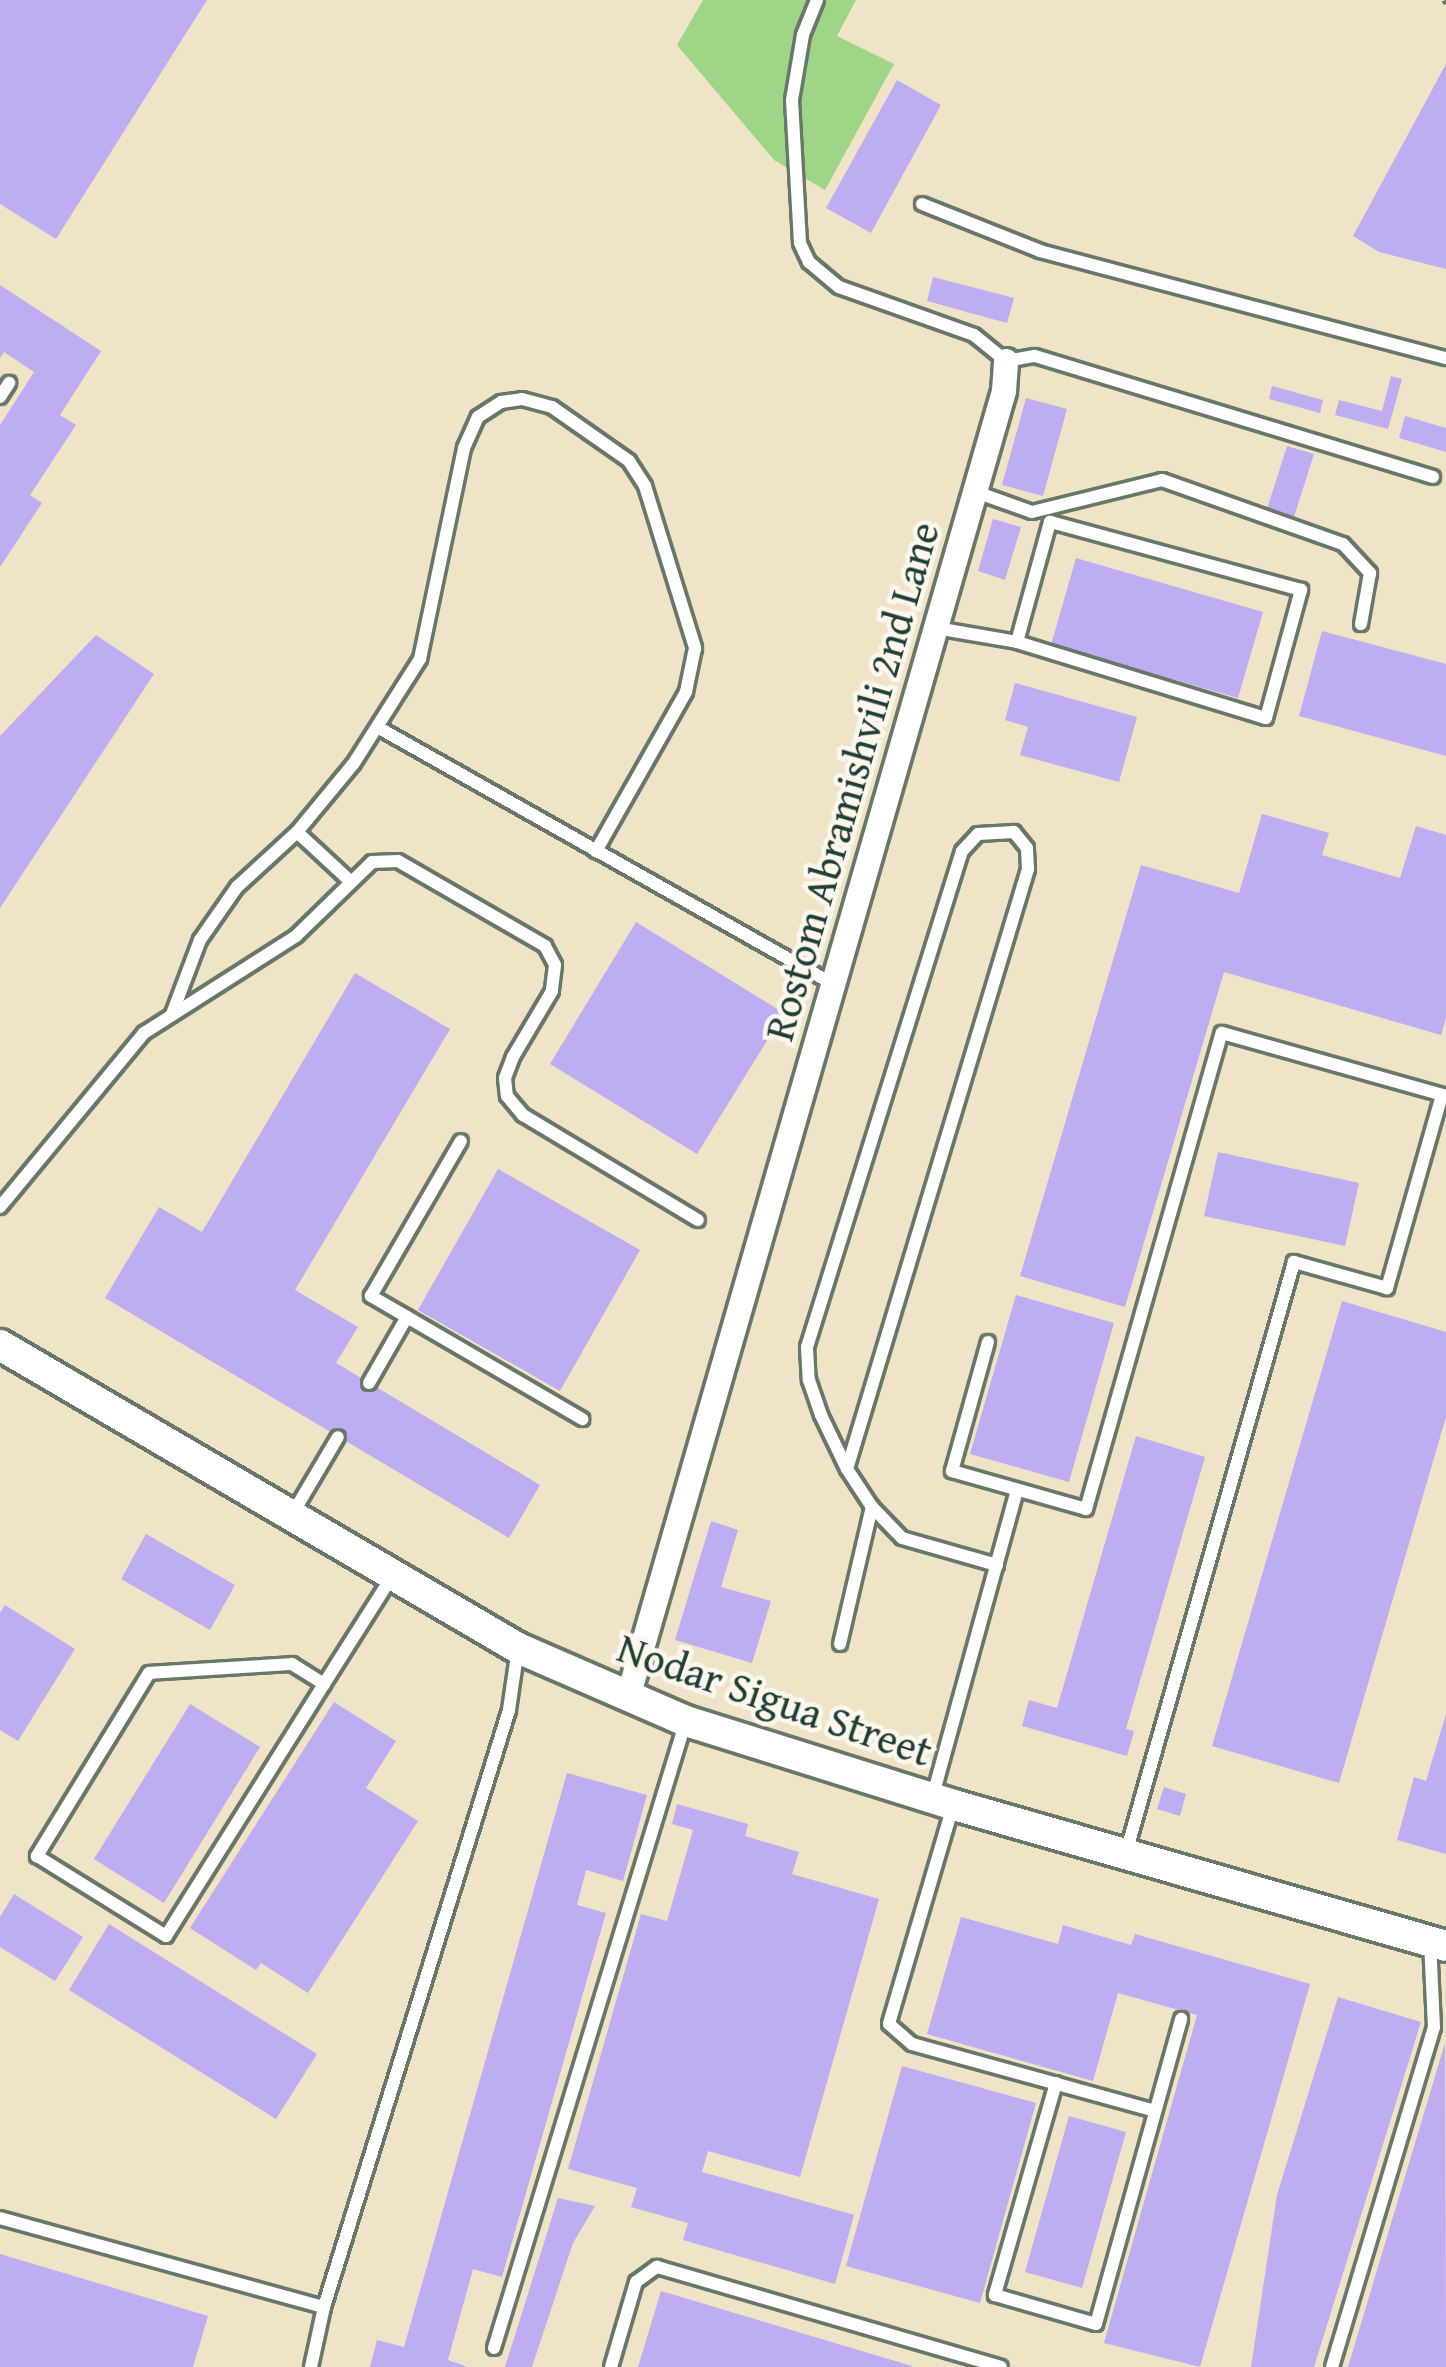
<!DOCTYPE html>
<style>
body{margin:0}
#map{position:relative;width:1446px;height:2367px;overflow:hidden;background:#efe4c7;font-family:"Gentium Book Plus",serif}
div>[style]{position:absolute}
.green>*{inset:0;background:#9fd587}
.building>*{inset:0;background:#beadf0}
.path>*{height:4.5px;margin-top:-2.25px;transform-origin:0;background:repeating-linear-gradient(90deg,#687767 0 9px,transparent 0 18px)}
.roads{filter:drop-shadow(3px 0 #687767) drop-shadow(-3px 0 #687767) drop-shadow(0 3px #687767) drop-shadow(0 -3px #687767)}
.service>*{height:12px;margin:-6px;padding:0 6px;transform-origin:6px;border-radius:6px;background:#fff}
.minor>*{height:24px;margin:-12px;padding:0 12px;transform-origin:12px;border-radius:12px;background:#fff}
.tertiary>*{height:30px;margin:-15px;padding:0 15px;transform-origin:15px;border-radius:15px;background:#fff}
span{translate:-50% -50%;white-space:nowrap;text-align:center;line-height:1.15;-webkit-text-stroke:9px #fbf7ec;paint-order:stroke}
.street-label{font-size:42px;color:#1f3d34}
</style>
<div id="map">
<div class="green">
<i style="clip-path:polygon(703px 0,856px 0,837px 36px,894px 64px,825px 190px,774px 160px,677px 45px)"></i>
</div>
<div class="building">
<i style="clip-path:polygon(0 0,207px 0,56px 239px,0 204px)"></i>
<i style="clip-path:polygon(1446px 64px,1446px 269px,1379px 252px,1353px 236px)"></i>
<i style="clip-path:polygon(897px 80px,941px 105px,871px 233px,826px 208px)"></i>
<i style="clip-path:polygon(933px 277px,1014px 298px,1007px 323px,927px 301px)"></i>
<i style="clip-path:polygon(0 285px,101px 351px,60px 415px,76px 425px,30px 495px,42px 503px,0 567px,0 425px,34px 372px,4px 352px,0 358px)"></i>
<i style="clip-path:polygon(1391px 376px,1402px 379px,1388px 429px,1335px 415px,1339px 400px,1382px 411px)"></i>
<i style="clip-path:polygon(1272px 386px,1323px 400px,1320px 413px,1269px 399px)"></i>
<i style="clip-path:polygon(1026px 398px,1067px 409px,1043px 496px,1002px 485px)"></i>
<i style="clip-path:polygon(1405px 416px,1446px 428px,1446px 452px,1399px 438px)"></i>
<i style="clip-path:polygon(1287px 446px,1314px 454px,1294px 517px,1267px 509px)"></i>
<i style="clip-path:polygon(993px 519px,1021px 527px,1005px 580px,978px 571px)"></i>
<i style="clip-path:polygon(1076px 558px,1263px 612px,1238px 698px,1051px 645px)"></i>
<i style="clip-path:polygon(1322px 631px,1446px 664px,1446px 756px,1299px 716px)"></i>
<i style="clip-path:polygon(96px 635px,154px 674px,0 908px,0 736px)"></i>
<i style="clip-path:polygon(1015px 683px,1137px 717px,1119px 782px,1020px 755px,1028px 727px,1005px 720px)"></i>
<i style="clip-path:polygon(1262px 814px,1329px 833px,1322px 855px,1400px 878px,1416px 826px,1446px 835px,1446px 1018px,1441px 1035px,1224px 972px,1125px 1307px,1020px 1276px,1141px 865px,1239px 893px)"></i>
<i style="clip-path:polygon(636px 922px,784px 1013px,697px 1154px,550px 1064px)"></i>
<i style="clip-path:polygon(355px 973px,450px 1029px,295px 1290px,358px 1327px,336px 1363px,540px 1485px,509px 1538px,105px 1298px,159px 1207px,202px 1232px)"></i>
<i style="clip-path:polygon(1218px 1152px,1359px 1183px,1345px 1246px,1204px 1216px)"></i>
<i style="clip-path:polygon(498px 1169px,640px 1250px,560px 1391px,418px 1310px)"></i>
<i style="clip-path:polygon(1016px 1295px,1114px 1323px,1069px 1482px,970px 1454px)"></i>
<i style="clip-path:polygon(1342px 1301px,1446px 1332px,1446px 1417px,1339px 1783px,1212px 1746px)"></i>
<i style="clip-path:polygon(1136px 1436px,1205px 1457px,1126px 1729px,1134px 1731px,1127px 1756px,1022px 1726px,1029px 1700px,1057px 1708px)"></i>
<i style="clip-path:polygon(711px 1521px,738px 1530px,721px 1587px,771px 1601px,752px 1663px,675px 1640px)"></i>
<i style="clip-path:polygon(146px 1534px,235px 1585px,210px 1630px,121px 1579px)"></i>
<i style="clip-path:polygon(5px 1605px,75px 1649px,18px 1741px,0 1730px,0 1613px)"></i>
<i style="clip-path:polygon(334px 1702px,396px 1741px,366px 1788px,418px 1821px,308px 1993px,261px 1963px,256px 1970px,190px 1928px)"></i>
<i style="clip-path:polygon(190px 1704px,260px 1747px,164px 1903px,94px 1859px)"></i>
<i style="clip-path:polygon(1446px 1714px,1446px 1854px,1397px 1840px,1414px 1777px,1426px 1781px)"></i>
<i style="clip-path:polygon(567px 1773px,647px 1795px,623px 1881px,586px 1870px,577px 1905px,606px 1913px,502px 2277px,473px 2269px,448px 2360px,468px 2367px,370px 2367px,377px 2340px,404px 2347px)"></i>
<i style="clip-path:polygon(1164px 1787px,1186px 1794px,1180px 1816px,1157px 1809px)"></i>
<i style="clip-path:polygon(677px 1804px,748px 1824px,745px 1836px,799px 1852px,792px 1874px,879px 1899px,800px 2177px,708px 2151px,702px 2172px,854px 2215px,835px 2284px,683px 2240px,688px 2223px,631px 2207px,637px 2188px,568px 2169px,641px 1914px,667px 1921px,693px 1830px,672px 1824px)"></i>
<i style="clip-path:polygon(14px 1894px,83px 1937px,55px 1981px,0 1947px,0 1917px)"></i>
<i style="clip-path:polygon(961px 1917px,1058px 1944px,1063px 1925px,1131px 1945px,1135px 1934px,1310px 1984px,1200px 2367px,1104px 2343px,1197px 2015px,1118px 1993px,1093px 2081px,927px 2034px)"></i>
<i style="clip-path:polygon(109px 1924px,317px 2054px,276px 2119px,69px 1990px)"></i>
<i style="clip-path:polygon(1338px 1997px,1421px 2022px,1314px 2367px,1251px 2367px,1277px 2195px)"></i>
<i style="clip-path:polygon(1445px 2043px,1446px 2367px,1348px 2367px)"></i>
<i style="clip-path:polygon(902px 2066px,1036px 2103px,980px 2303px,846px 2266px)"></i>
<i style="clip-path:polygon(1069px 2116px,1126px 2132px,1082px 2288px,1025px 2272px)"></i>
<i style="clip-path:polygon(558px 2198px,595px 2206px,573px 2243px,532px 2367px,505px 2367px)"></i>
<i style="clip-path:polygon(0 2254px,208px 2316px,193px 2367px,0 2367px)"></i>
<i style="clip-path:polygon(661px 2291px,912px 2366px,912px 2367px,638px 2367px)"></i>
</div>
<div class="path">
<i style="left:1444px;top:0;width:4px;rotate:56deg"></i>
</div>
<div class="roads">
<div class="service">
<i style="left:817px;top:0;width:38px;rotate:112deg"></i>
<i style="left:803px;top:35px;width:66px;rotate:99.6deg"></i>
<i style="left:792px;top:100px;width:143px;rotate:86.8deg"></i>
<i style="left:800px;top:243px;width:21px;rotate:65deg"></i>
<i style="left:809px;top:262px;width:39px;rotate:40deg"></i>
<i style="left:839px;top:287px;width:143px;rotate:19.6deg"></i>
<i style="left:974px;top:335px;width:41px;rotate:39.1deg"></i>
<i style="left:1006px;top:361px;width:29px;rotate:-10deg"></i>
<i style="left:1035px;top:356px;width:416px;rotate:16.9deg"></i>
<i style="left:922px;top:204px;width:127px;rotate:21.7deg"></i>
<i style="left:1040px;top:251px;width:420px;rotate:14.8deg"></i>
<i style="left:0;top:397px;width:17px;rotate:-57deg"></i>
<i style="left:976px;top:492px;width:59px;rotate:19.7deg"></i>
<i style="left:1032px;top:512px;width:134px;rotate:-13.8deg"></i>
<i style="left:1162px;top:480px;width:192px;rotate:19.5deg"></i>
<i style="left:1343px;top:544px;width:40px;rotate:47deg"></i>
<i style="left:1370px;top:573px;width:52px;rotate:100deg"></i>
<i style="left:936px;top:628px;width:82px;rotate:9.8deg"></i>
<i style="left:1017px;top:642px;width:260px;rotate:17deg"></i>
<i style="left:1266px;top:718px;width:133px;rotate:-74.7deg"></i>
<i style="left:1301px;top:590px;width:260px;rotate:-164.8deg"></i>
<i style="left:1050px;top:522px;width:124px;rotate:105.4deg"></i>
<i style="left:379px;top:728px;width:521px;rotate:29.42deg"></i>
<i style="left:297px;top:832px;width:71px;rotate:42.7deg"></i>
<i style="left:172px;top:1014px;width:79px;rotate:-69.3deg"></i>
<i style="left:200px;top:940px;width:65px;rotate:-55.1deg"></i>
<i style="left:237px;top:887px;width:81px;rotate:-42.5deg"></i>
<i style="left:297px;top:832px;width:89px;rotate:-50.4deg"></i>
<i style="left:354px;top:763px;width:123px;rotate:-57.6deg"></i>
<i style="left:420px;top:659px;width:216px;rotate:-78.2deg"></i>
<i style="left:464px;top:448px;width:34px;rotate:-66deg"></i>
<i style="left:478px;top:417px;width:27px;rotate:-33deg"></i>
<i style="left:501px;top:402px;width:21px;rotate:-8deg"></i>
<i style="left:522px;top:399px;width:31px;rotate:15deg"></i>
<i style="left:552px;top:407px;width:94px;rotate:35deg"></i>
<i style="left:629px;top:461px;width:30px;rotate:57deg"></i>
<i style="left:645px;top:486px;width:170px;rotate:72.8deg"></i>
<i style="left:695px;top:648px;width:45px;rotate:101.6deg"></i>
<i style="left:686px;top:692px;width:183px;rotate:119.5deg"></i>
<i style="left:0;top:1207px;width:226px;rotate:-50.4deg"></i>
<i style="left:144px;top:1033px;width:180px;rotate:-32.5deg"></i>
<i style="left:296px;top:936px;width:106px;rotate:-44.2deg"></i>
<i style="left:372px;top:862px;width:26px;rotate:-2deg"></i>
<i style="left:398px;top:861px;width:170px;rotate:30deg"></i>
<i style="left:545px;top:946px;width:21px;rotate:62deg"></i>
<i style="left:555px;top:965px;width:26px;rotate:97deg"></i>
<i style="left:552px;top:991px;width:77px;rotate:120.6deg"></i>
<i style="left:513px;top:1057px;width:22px;rotate:111deg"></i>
<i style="left:505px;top:1078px;width:18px;rotate:84deg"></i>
<i style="left:507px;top:1096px;width:25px;rotate:50deg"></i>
<i style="left:523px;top:1115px;width:204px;rotate:31deg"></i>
<i style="left:407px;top:1317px;width:203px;rotate:30.2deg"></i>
<i style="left:988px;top:1342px;width:134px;rotate:105.6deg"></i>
<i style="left:952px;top:1471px;width:139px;rotate:15.8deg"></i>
<i style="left:1086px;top:1509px;width:495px;rotate:-74.1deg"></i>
<i style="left:1222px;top:1033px;width:229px;rotate:15.7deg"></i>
<i style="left:1442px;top:1095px;width:201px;rotate:105.9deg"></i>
<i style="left:1387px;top:1288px;width:97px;rotate:-164.4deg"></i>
<i style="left:1294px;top:1262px;width:614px;rotate:105.87deg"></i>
<i style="left:369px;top:1383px;width:76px;rotate:-60.1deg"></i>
<i style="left:407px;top:1317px;width:42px;rotate:-149.7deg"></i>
<i style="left:371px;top:1296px;width:179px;rotate:-59.9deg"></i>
<i style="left:847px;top:1469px;width:627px;rotate:-73.21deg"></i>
<i style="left:1028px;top:869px;width:21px;rotate:-93deg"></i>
<i style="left:1027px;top:848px;width:21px;rotate:-129deg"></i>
<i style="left:1014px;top:832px;width:36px;rotate:177deg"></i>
<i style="left:978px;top:834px;width:23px;rotate:133deg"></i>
<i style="left:962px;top:851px;width:520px;rotate:107.35deg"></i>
<i style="left:807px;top:1347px;width:33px;rotate:87deg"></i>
<i style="left:809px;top:1380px;width:37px;rotate:71deg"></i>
<i style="left:821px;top:1415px;width:60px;rotate:64.3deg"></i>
<i style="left:847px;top:1469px;width:45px;rotate:56.7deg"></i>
<i style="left:872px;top:1507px;width:43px;rotate:45.9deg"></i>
<i style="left:902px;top:1538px;width:99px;rotate:15.9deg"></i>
<i style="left:293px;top:1513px;width:88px;rotate:-59.4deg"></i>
<i style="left:840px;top:1644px;width:141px;rotate:-76.9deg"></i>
<i style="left:324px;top:1684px;width:38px;rotate:-148deg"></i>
<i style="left:292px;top:1664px;width:143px;rotate:176.4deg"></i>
<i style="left:149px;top:1673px;width:215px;rotate:121.5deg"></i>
<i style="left:37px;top:1856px;width:152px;rotate:31.8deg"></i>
<i style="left:166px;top:1936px;width:297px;rotate:-57.9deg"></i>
<i style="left:324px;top:1684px;width:129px;rotate:-57.7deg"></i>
<i style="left:933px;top:1795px;width:316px;rotate:-74.6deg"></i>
<i style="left:953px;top:1806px;width:227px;rotate:106.4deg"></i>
<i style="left:889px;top:2024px;width:30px;rotate:41deg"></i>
<i style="left:912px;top:2044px;width:252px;rotate:15.4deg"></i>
<i style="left:1056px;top:2083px;width:221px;rotate:106.1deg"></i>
<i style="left:995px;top:2295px;width:105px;rotate:16deg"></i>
<i style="left:1096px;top:2324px;width:317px;rotate:-74.4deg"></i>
<i style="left:0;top:2218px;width:336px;rotate:15.4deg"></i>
<i style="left:494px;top:2348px;width:653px;rotate:-72.98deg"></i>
<i style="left:311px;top:2367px;width:61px;rotate:-77.8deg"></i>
<i style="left:324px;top:2307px;width:625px;rotate:-72.78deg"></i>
<i style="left:509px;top:1710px;width:63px;rotate:-81.7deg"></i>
<i style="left:611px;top:2367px;width:89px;rotate:-73.6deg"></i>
<i style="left:636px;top:2282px;width:26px;rotate:-36deg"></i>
<i style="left:657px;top:2267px;width:358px;rotate:16.2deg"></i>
<i style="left:1332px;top:2367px;width:355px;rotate:-73.3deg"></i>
<i style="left:1434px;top:2027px;width:84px;rotate:-92.7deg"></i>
</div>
<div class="minor">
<i style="left:629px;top:1694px;width:1356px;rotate:-73.94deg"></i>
<i style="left:1004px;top:391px;width:30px;rotate:-86deg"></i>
</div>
<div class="tertiary">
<i style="left:0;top:1345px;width:600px;rotate:30.33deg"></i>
<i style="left:518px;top:1648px;width:183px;rotate:23.5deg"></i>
<i style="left:686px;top:1721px;width:281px;rotate:17.4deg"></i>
<i style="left:954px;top:1805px;width:512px;rotate:15.99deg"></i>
</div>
</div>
<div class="street-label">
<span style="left:851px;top:781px;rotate:-74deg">Rostom Abramishvili 2nd Lane</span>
<span style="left:775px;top:1699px;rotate:19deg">Nodar Sigua Street</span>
</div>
</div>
